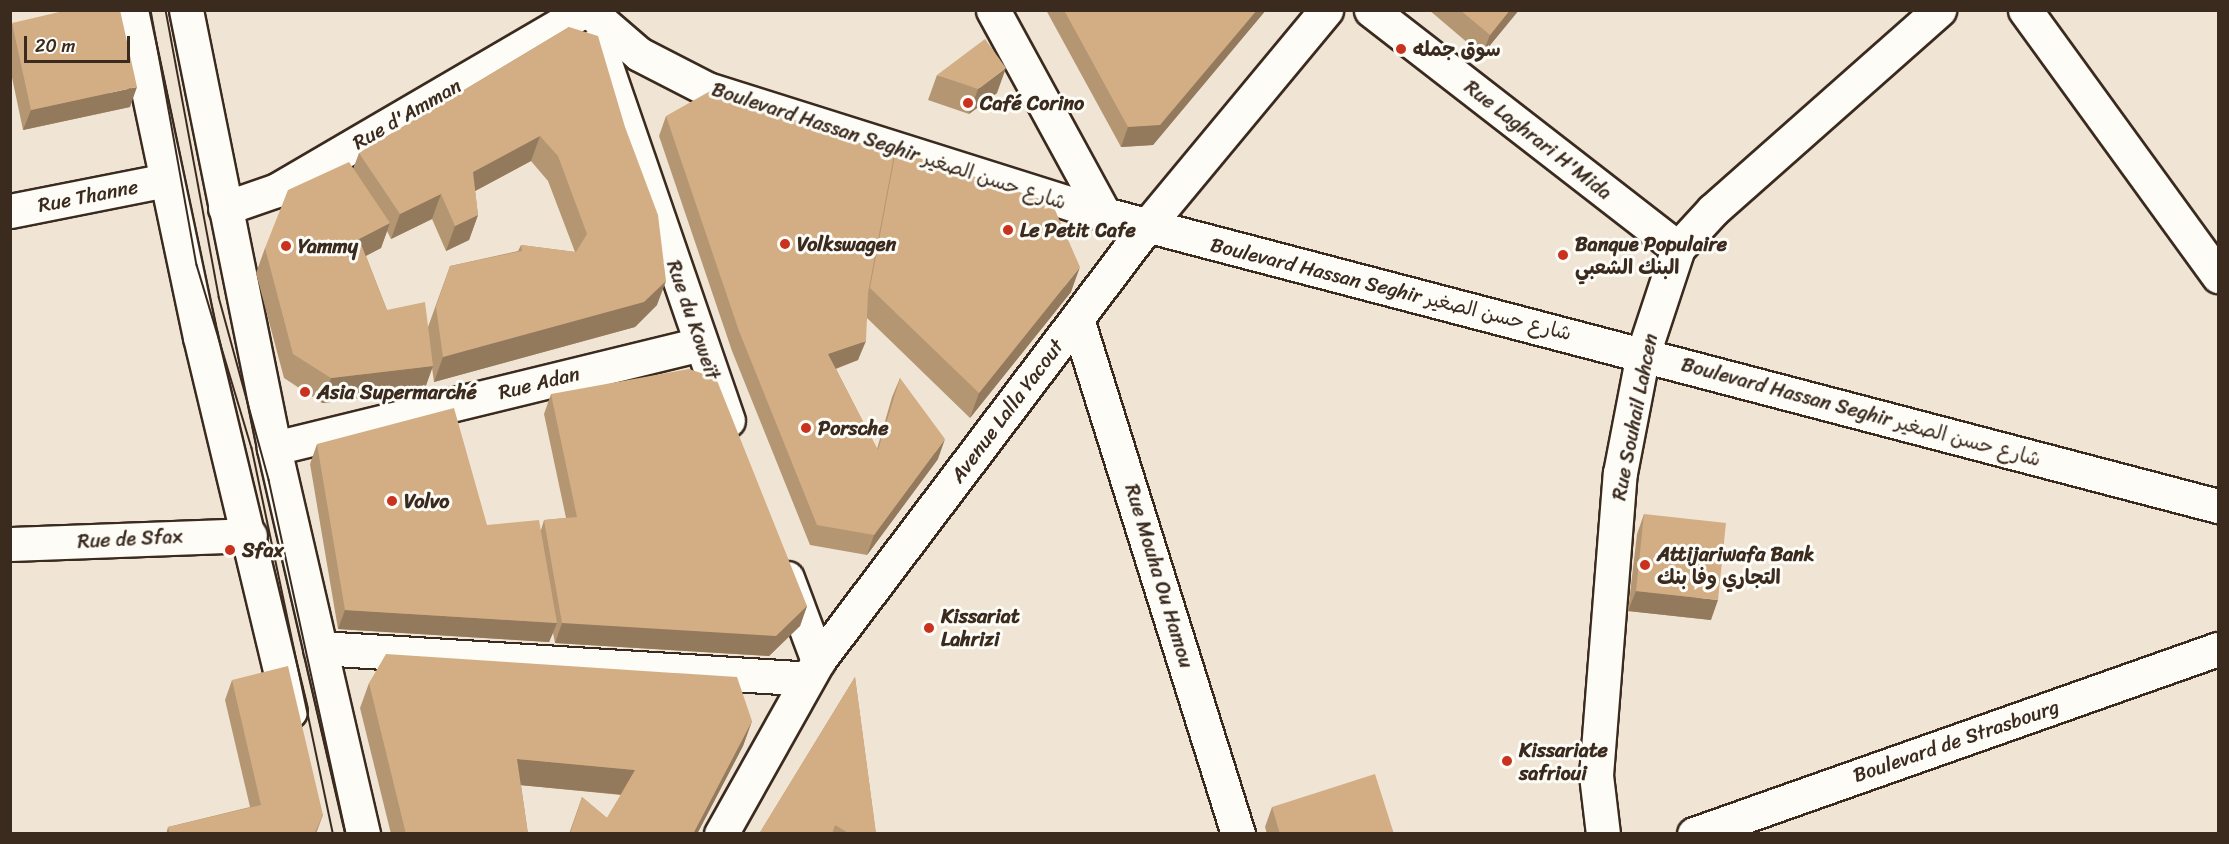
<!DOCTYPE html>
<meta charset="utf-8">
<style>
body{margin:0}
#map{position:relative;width:2229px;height:844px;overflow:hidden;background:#f0e5d5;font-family:Sriracha,"Playpen Sans Arabic",sans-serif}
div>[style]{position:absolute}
.roads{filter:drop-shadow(2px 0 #3b2a1e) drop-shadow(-2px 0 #3b2a1e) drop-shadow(0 2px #3b2a1e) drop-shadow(0 -2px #3b2a1e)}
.street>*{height:33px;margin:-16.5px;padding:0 16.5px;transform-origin:16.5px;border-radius:16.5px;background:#fdfcf7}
.secondary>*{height:33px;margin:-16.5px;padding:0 16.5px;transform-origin:16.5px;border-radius:16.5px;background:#fdfcf7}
.tram>*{height:1.5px;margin:-0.75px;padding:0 0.75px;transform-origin:0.75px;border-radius:0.75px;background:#3b2a1e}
.wall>*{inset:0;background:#b59672}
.shaded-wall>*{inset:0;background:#947a5d}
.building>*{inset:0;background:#d3ae85}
.dots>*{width:16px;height:16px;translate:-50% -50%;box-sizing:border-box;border:3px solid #fdfcf7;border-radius:50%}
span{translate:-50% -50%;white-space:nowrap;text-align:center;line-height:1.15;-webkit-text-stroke:6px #fdfcf7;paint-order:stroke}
.poi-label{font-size:20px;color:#3b2a1e;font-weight:700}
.left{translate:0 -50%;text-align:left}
.street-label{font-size:20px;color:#3b2a1e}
.frame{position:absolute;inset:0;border:12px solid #3b2a1e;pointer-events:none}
.scale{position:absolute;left:24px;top:36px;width:106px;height:27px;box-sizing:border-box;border:3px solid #3b2a1e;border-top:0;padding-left:8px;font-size:18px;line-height:21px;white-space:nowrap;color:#3b2a1e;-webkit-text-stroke:4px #fdfcf7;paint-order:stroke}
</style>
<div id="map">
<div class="roads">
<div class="street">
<i style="left:588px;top:10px;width:67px;rotate:40.8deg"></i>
<i style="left:639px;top:54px;width:76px;rotate:27.2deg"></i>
<i style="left:707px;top:89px;width:416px;rotate:17.5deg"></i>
<i style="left:1104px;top:214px;width:1152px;rotate:14.69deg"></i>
<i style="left:993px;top:10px;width:232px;rotate:61.4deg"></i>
<i style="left:1371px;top:10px;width:388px;rotate:37.8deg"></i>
<i style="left:2025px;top:10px;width:329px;rotate:54deg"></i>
<i style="left:598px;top:43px;width:399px;rotate:71deg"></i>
<i style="left:225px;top:208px;width:55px;rotate:-19.1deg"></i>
<i style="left:277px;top:190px;width:357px;rotate:-30.3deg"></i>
<i style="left:10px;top:211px;width:159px;rotate:-11.2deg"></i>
<i style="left:1077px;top:319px;width:540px;rotate:72.64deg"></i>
<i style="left:274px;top:448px;width:439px;rotate:-13.7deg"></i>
<i style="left:10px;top:544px;width:240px;rotate:-2.1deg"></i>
<i style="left:787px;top:578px;width:89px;rotate:69.5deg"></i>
<i style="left:320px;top:648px;width:488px;rotate:3.6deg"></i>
<i style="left:1603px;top:834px;width:59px;rotate:-96.8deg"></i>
<i style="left:1596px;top:775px;width:303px;rotate:-85.5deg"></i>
<i style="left:1620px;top:473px;width:121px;rotate:-79.1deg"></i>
<i style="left:1643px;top:354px;width:112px;rotate:-71.7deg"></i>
<i style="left:1678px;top:248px;width:52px;rotate:-47.4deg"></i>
<i style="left:1713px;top:210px;width:302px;rotate:-41.5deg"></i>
<i style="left:1694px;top:834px;width:556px;rotate:-19.45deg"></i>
</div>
<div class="secondary">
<i style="left:131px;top:10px;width:334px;rotate:78.1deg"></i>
<i style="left:200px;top:337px;width:385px;rotate:76.5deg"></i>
<i style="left:186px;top:10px;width:447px;rotate:78.6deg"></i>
<i style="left:274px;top:448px;width:396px;rotate:77deg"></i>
<i style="left:721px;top:834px;width:198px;rotate:-60.7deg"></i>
<i style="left:818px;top:661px;width:544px;rotate:-52.92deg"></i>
<i style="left:1146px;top:227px;width:282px;rotate:-50.3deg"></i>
</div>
</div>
<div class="tram">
<i style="left:151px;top:10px;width:259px;rotate:79.8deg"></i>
<i style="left:197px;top:265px;width:191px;rotate:73.3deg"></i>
<i style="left:252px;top:448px;width:394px;rotate:78.1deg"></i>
<i style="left:166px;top:10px;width:292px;rotate:79.5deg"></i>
<i style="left:219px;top:297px;width:190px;rotate:74.7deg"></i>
<i style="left:269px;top:480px;width:362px;rotate:77.7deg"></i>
</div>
<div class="wall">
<i style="clip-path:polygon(1046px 10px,1266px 10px,1153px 145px,1121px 147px)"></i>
<i style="clip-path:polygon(1429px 10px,1519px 10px,1482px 55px)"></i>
<i style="clip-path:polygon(12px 23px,130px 107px,23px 130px,10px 68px,10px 28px)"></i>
<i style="clip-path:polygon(evenodd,569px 27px,657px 305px,635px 327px,434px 382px,432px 368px,424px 391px,322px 403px,284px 378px,256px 273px,265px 248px,353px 169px,359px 153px,569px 27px,531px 161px,548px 181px,575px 252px,521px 245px,518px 251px,450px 266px,428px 327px,387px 310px,366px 256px,381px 248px,387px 231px,391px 239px,432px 219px,446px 251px,469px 240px,478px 215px,475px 191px,531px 161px)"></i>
<i style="clip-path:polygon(937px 75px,997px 93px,969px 114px,928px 100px)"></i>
<i style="clip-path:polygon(666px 116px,894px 155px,896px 150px,1071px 292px,970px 418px,867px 318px,858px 360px,836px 369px,877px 449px,892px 397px,900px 378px,938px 459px,867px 555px,810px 545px,732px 351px,659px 136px)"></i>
<i style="clip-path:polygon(551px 394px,807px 606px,800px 626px,769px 656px,555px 643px,553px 633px,549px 642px,338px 629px,310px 464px,317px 444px,487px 525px,541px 530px,544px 520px,566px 518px,544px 414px)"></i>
<i style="clip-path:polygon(1644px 514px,1711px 620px,1628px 611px,1637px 534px)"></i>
<i style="clip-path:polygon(855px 677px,876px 834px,759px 834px)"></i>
<i style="clip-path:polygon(232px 680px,323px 815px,316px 834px,166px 834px,168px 827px,250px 807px,225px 700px)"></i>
<i style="clip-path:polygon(369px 683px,752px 721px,743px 746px,697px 834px,569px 834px,582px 797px,607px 818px,621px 795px,521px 785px,528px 834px,391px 834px,360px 708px)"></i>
<i style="clip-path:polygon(1272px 807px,1394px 834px,1267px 834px,1265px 827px)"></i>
</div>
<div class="shaded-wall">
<i style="clip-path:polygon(1257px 10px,1266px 10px,1153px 145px,1121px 147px,1128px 127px)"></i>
<i style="clip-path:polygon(1510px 10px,1519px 10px,1482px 55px,1490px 35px)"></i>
<i style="clip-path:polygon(1006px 68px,997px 93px,969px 114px,978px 89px)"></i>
<i style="clip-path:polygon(137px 87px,130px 107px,23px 130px,31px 110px)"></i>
<i style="clip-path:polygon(540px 136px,531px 161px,464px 197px,473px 172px)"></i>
<i style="clip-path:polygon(441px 194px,432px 219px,391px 239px,400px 214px)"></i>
<i style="clip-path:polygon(478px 215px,469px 240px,446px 251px,455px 226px)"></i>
<i style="clip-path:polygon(390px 223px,381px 248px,350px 264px,359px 239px)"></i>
<i style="clip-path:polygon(1080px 267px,1071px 292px,970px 418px,979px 393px)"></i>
<i style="clip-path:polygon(666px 281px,657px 305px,635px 327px,434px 382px,443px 357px)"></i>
<i style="clip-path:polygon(866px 341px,858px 360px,821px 374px,828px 354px)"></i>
<i style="clip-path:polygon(433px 366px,424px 391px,322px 403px,331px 378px)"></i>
<i style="clip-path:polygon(945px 439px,938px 459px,867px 555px,874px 535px)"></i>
<i style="clip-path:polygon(1636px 591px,1718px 600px,1711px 620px,1628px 611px)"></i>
<i style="clip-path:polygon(807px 606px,800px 626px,769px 656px,555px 643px,562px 623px)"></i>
<i style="clip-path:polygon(345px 610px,557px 623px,549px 642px,338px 629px)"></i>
<i style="clip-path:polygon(752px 721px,743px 746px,697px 834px,693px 834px)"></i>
<i style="clip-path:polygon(517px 759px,635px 770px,626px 795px,508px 784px)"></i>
</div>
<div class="building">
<i style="clip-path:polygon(68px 10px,120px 10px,137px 87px,31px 110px,12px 23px)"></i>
<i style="clip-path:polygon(1064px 10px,1257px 10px,1160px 125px,1128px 127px)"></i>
<i style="clip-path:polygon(1460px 10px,1510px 10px,1490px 35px)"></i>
<i style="clip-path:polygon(569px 27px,598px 36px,625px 127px,658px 215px,666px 281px,644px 302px,443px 357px,436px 307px,450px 266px,522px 251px,521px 245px,576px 252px,587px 234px,558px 156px,540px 136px,473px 172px,478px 215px,455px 226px,441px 194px,400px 214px,359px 153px)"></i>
<i style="clip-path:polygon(985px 39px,1006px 68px,978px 89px,937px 75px)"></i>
<i style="clip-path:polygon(712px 90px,894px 155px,868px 293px,866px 341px,828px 354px,878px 450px,900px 378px,945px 439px,874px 535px,817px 525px,739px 331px,666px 116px)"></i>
<i style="clip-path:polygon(896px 150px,1052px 203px,1080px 267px,979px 393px,870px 288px)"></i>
<i style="clip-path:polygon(349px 162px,390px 223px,359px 239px,387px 310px,425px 302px,433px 366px,331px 378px,293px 354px,265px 248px,288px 190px)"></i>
<i style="clip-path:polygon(689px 369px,716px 378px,807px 606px,776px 636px,562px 623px,544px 520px,577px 517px,551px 394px)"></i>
<i style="clip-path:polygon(454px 408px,487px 525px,539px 520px,557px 623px,345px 610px,317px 444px)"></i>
<i style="clip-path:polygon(1644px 514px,1726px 523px,1718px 600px,1636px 591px)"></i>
<i style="clip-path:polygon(386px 654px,737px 677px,752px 721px,693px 834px,570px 834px,582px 797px,607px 818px,635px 770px,517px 759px,528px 834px,406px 834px,369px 683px)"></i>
<i style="clip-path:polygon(288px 666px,323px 815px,314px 834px,170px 834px,168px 827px,261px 805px,232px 680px)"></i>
<i style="clip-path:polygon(855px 677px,876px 834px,850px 834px,835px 825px,832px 834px,759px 834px)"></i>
<i style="clip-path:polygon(1375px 774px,1394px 834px,1280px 834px,1272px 807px)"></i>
</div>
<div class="dots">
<i style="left:1401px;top:49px;background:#c8321e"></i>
<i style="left:968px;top:103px;background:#c8321e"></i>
<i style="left:1008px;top:230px;background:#c8321e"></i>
<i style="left:785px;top:244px;background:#c8321e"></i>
<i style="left:286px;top:246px;background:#c8321e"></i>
<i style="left:1563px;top:255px;background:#c8321e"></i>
<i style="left:305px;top:392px;background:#c8321e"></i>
<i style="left:806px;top:428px;background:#c8321e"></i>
<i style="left:392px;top:501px;background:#c8321e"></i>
<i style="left:230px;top:550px;background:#c8321e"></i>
<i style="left:1645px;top:565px;background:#c8321e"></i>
<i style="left:929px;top:628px;background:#c8321e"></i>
<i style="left:1507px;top:761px;background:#c8321e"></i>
</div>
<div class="poi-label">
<span class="left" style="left:1413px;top:49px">سوق جمله</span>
<span class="left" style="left:980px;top:103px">Café Corino</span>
<span class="left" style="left:1020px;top:230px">Le Petit Cafe</span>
<span class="left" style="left:797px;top:244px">Volkswagen</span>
<span class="left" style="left:1575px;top:256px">Banque Populaire<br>البنك الشعبي</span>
<span class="left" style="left:298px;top:246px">Yammy</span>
<span class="left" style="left:317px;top:392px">Asia Supermarché</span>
<span class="left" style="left:818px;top:428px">Porsche</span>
<span class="left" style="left:404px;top:501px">Volvo</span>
<span class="left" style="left:242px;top:550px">Sfax</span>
<span class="left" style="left:1657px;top:566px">Attijariwafa Bank<br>التجاري وفا بنك</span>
<span class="left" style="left:941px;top:628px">Kissariat<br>Lahrizi</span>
<span class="left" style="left:1519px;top:762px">Kissariate<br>safrioui</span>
</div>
<div class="street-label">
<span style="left:407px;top:114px;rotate:-30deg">Rue d'Amman</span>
<span style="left:1538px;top:140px;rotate:38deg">Rue Laghrari H'Mida</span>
<span style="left:889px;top:146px;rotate:18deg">Boulevard Hassan Seghir شارع حسن الصغير</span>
<span style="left:88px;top:196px;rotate:-11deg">Rue Thanne</span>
<span style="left:1391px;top:289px;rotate:14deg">Boulevard Hassan Seghir شارع حسن الصغير</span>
<span style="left:693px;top:320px;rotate:71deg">Rue du Koweït</span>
<span style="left:539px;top:383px;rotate:-14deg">Rue Adan</span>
<span style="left:1007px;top:411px;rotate:-53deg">Avenue Lalla Yacout</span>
<span style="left:1861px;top:412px;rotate:15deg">Boulevard Hassan Seghir شارع حسن الصغير</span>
<span style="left:1635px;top:417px;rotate:-79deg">Rue Souhail Lahcen</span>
<span style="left:130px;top:539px;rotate:-3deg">Rue de Sfax</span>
<span style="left:1159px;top:576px;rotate:73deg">Rue Mouha Ou Hamou</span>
<span style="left:1956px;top:741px;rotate:-19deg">Boulevard de Strasbourg</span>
</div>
<div class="frame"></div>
<div class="scale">20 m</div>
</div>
